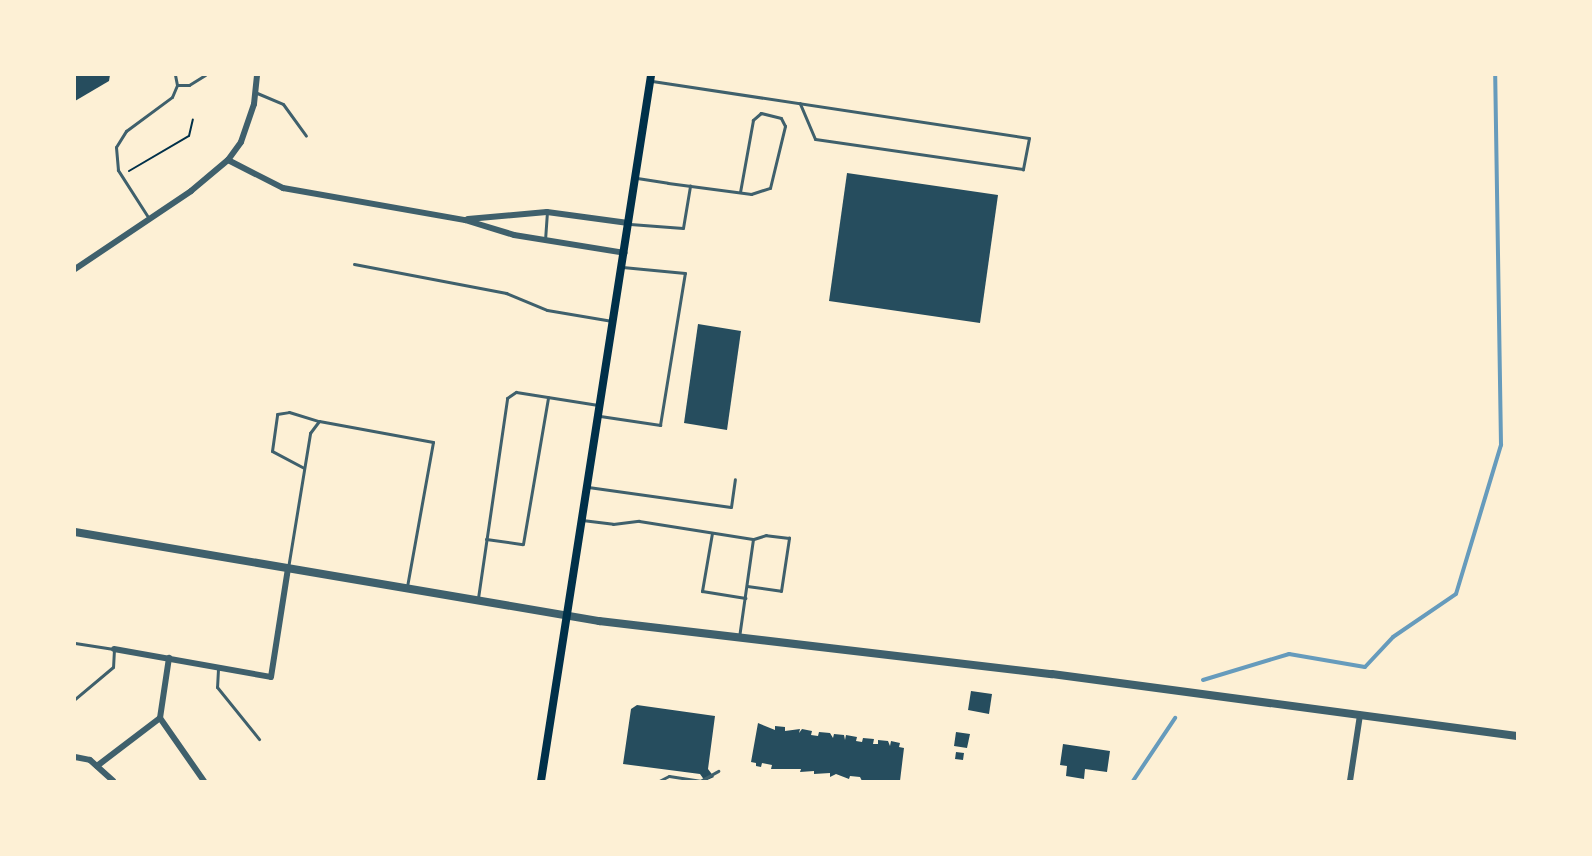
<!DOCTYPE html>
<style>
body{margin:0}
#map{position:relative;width:1592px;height:856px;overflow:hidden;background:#fdf0d5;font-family:Inter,sans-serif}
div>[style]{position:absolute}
.stream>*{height:4px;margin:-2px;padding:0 2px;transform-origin:2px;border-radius:2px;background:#669bbc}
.building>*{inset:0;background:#264d5e}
.path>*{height:2px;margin:-1px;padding:0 1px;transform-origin:1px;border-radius:1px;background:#003049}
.service>*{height:3px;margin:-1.5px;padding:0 1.5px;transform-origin:1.5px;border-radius:1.5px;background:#3f606c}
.minor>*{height:6px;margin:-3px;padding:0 3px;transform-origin:3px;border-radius:3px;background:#3f606c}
.tertiary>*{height:8px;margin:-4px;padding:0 4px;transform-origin:4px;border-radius:4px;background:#3f606c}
.secondary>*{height:8px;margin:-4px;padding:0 4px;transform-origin:4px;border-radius:4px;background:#003049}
span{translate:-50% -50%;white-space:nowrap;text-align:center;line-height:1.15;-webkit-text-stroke:5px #fdf0d5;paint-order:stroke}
.frame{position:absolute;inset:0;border:76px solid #fdf0d5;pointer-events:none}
</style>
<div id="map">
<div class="stream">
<i style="left:1203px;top:680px;width:90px;rotate:-16.8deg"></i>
<i style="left:1289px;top:654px;width:77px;rotate:9.7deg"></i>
<i style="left:1365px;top:667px;width:41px;rotate:-47deg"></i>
<i style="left:1393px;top:637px;width:76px;rotate:-34.3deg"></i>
<i style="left:1456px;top:594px;width:156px;rotate:-73.2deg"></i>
<i style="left:1501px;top:445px;width:370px;rotate:-90.9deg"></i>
<i style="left:1133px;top:781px;width:76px;rotate:-56.3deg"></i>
</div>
<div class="building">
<i style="clip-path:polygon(75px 75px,110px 75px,109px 81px,75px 101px)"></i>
<i style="clip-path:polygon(847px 173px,998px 195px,980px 323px,829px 301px)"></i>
<i style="clip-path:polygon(698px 324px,741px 331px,727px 430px,684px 423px)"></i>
<i style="clip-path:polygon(971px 691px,992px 694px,989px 714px,968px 710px)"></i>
<i style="clip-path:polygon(637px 705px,715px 716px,708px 769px,714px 777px,705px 781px,700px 774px,623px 764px,631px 709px)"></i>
<i style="clip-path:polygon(758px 723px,775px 730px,775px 726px,785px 727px,785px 731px,800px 729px,799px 733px,802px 729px,812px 731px,811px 735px,818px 736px,819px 732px,830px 733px,833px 738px,834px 734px,844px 735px,845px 740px,846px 735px,857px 737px,856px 741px,862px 742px,863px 738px,874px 739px,873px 744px,878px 744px,878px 740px,888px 741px,890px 746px,891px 741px,900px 743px,899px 747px,904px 748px,900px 781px,862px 781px,860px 777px,850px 776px,849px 779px,836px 774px,830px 777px,830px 773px,814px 774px,814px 771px,800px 772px,801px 769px,771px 769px,772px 765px,762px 763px,761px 767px,756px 766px,756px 763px,751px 762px)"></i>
<i style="clip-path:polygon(956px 732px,970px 734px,967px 748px,954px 746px)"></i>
<i style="clip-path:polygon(1063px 744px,1110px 751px,1107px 772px,1085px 769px,1084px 779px,1066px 776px,1067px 766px,1060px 765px)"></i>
<i style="clip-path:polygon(956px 752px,964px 753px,963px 760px,955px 759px)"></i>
</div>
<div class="path">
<i style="left:129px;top:171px;width:69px;rotate:-30.3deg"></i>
<i style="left:189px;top:136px;width:17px;rotate:-77deg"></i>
</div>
<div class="service">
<i style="left:652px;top:81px;width:381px;rotate:8.6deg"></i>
<i style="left:1029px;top:138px;width:32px;rotate:101deg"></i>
<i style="left:1023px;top:169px;width:210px;rotate:-171.8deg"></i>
<i style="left:815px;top:139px;width:39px;rotate:-113deg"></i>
<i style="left:177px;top:85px;width:12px"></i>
<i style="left:189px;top:85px;width:19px;rotate:-32deg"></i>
<i style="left:257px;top:93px;width:28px;rotate:23deg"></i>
<i style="left:283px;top:104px;width:39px;rotate:54deg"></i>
<i style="left:637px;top:178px;width:31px;rotate:9deg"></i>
<i style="left:668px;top:183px;width:84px;rotate:7.5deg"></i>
<i style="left:751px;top:194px;width:20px;rotate:-18deg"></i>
<i style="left:770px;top:188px;width:64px;rotate:-76.4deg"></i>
<i style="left:785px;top:126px;width:9px;rotate:-117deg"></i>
<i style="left:781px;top:118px;width:21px;rotate:-166deg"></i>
<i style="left:761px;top:113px;width:11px;rotate:139deg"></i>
<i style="left:753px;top:120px;width:73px;rotate:100.2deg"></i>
<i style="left:148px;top:217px;width:56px;rotate:-122.6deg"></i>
<i style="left:118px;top:170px;width:23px;rotate:-95deg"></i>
<i style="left:116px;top:147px;width:19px;rotate:-58deg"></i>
<i style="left:126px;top:131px;width:57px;rotate:-36.5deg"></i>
<i style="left:172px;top:97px;width:13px;rotate:-67deg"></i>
<i style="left:177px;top:85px;width:10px;rotate:-101deg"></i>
<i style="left:630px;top:224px;width:53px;rotate:4.3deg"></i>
<i style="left:683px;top:228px;width:43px;rotate:-80.5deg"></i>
<i style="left:545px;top:240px;width:28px;rotate:-86deg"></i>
<i style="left:354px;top:264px;width:155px;rotate:10.8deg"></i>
<i style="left:506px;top:293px;width:44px;rotate:22.5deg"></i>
<i style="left:547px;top:310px;width:66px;rotate:9.6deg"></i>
<i style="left:600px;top:416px;width:61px;rotate:8.5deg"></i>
<i style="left:660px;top:425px;width:154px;rotate:-80.7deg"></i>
<i style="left:685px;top:273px;width:63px;rotate:-174.6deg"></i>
<i style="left:304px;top:468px;width:36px;rotate:-152deg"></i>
<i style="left:272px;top:451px;width:37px;rotate:-82deg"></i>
<i style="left:277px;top:414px;width:12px;rotate:-9deg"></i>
<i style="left:289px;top:412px;width:31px;rotate:17deg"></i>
<i style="left:588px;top:487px;width:144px;rotate:8deg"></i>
<i style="left:731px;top:507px;width:28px;rotate:-82deg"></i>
<i style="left:582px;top:520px;width:31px;rotate:7deg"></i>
<i style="left:613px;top:524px;width:26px;rotate:-7deg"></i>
<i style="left:639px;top:521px;width:115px;rotate:9deg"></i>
<i style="left:753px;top:539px;width:99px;rotate:98.1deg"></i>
<i style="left:712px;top:533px;width:59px;rotate:99.8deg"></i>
<i style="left:702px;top:591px;width:44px;rotate:9.2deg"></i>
<i style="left:486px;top:539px;width:37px;rotate:8deg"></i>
<i style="left:523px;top:544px;width:149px;rotate:-80.3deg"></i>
<i style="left:288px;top:568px;width:137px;rotate:-80.7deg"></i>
<i style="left:310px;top:433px;width:15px;rotate:-53deg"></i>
<i style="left:319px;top:421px;width:116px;rotate:10.4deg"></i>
<i style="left:433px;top:442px;width:147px;rotate:100.2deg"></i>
<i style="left:747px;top:586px;width:34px;rotate:8deg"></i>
<i style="left:781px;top:591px;width:54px;rotate:-81.4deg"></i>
<i style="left:789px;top:538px;width:23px;rotate:-173deg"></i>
<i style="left:766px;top:535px;width:13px;rotate:162deg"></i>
<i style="left:478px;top:598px;width:202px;rotate:-81.7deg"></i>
<i style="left:507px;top:398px;width:11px;rotate:-34deg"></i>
<i style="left:516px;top:392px;width:83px;rotate:9deg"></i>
<i style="left:75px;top:643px;width:39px;rotate:9deg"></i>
<i style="left:114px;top:649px;width:18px;rotate:93deg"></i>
<i style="left:113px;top:667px;width:50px;rotate:139.9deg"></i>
<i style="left:218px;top:669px;width:18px;rotate:93deg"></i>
<i style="left:217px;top:687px;width:67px;rotate:51.1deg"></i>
<i style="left:659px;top:781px;width:11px;rotate:-27deg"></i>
<i style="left:669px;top:776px;width:31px;rotate:9deg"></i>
<i style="left:700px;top:781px;width:21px;rotate:-29deg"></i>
</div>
<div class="minor">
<i style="left:228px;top:160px;width:62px;rotate:27deg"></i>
<i style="left:283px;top:188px;width:185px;rotate:10deg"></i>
<i style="left:465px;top:220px;width:51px;rotate:17deg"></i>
<i style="left:514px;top:235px;width:112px;rotate:9.2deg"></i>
<i style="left:468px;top:219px;width:79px;rotate:-5.1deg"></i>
<i style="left:547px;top:212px;width:82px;rotate:7.7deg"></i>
<i style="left:75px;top:269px;width:140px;rotate:-33.9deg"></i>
<i style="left:191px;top:191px;width:48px;rotate:-40deg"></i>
<i style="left:228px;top:160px;width:22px;rotate:-54deg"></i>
<i style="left:241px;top:142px;width:40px;rotate:-71.1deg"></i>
<i style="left:254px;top:104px;width:29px;rotate:-84deg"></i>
<i style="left:114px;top:649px;width:159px;rotate:10.1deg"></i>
<i style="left:271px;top:677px;width:110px;rotate:-81.1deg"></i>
<i style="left:160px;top:718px;width:61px;rotate:-81.5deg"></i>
<i style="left:75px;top:757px;width:15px;rotate:11deg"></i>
<i style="left:90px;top:760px;width:31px;rotate:42deg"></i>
<i style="left:97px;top:766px;width:79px;rotate:-37.3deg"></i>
<i style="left:160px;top:718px;width:77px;rotate:55.1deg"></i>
<i style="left:1350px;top:781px;width:67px;rotate:-81.4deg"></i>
</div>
<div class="tertiary">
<i style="left:75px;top:532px;width:532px;rotate:9.64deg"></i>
<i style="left:599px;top:621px;width:456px;rotate:6.7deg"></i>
<i style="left:1052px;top:674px;width:469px;rotate:7.6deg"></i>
</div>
<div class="secondary">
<i style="left:541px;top:781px;width:715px;rotate:-81.14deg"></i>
</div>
<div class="frame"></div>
</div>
